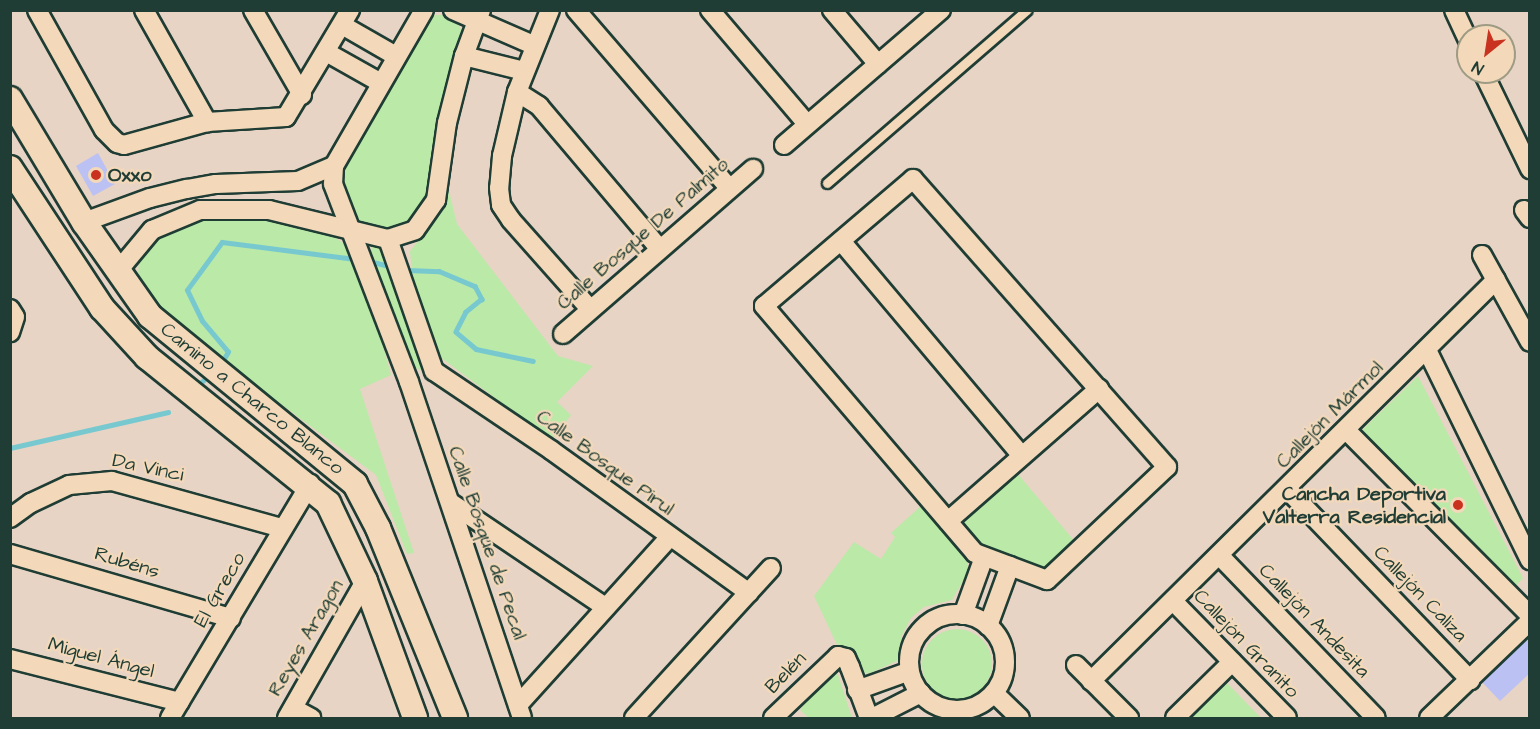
<!DOCTYPE html>
<meta charset="utf-8">
<style>
body{margin:0}
#map{position:relative;width:1540px;height:729px;overflow:hidden;background:#e8d4c5;font-family:"Architects Daughter",sans-serif}
div>[style]{position:absolute}
.green>*{inset:0;background:#bae9a8}
.round{border-radius:50%}
.stream>*{height:4.5px;margin:-2.25px;padding:0 2.25px;transform-origin:2.25px;border-radius:2.25px;background:#77c9cf}
.building>*{inset:0;background:#bcc1f3}
.roads{filter:drop-shadow(2px 0 #1f3d34) drop-shadow(-2px 0 #1f3d34) drop-shadow(0 2px #1f3d34) drop-shadow(0 -2px #1f3d34)}
.lane>*{height:9px;margin:-4.5px;padding:0 4.5px;transform-origin:4.5px;border-radius:4.5px;background:#f3d9ba}
.street>*{height:18px;margin:-9px;padding:0 9px;transform-origin:9px;border-radius:9px;background:#f3d9ba}
.street>.ring{margin:-9px;padding:0;box-sizing:content-box;background:none;border:18px solid #f3d9ba;border-radius:50%}
.secondary>*{height:24px;margin:-12px;padding:0 12px;transform-origin:12px;border-radius:12px;background:#f3d9ba}
.dots>*{width:16px;height:16px;translate:-50% -50%;box-sizing:border-box;border:3px solid #f3d9ba;border-radius:50%}
span{translate:-50% -50%;white-space:nowrap;text-align:center;line-height:1.15;-webkit-text-stroke:4.5px #f3d9ba;paint-order:stroke}
.poi-label{font-size:20px;color:#1f3d34;font-weight:700}
.left{translate:0 -50%;text-align:left}
.right{translate:-100% -50%;text-align:right}
.street-label{font-size:20px;color:#1f3d34}
.frame{position:absolute;inset:0;border:12px solid #1f3d34;pointer-events:none}
.north{position:absolute;left:1456px;top:24px;width:60px;height:60px;box-sizing:border-box;background:#f3d9ba;border:2px solid #9e9b84;border-radius:50%;rotate:210deg;font-size:16px;font-weight:700;line-height:24px;text-align:center;color:#1f3d34}
.north::after{content:'';display:block;margin:auto;width:21px;height:27px;background:#c8321e;clip-path:polygon(50% 0,100% 100%,50% 72%,0 100%)}
</style>
<div id="map">
<div class="green">
<i style="clip-path:polygon(433px 15px,446px 15px,457px 21px,462px 32px,429px 201px,410px 227px,384px 232px,363px 224px,345px 205px,341px 174px,427px 19px)"></i>
<i style="clip-path:polygon(449px 191px,457px 224px,558px 356px,593px 366px,557px 402px,571px 415px,552px 440px,440px 357px,412px 273px,410px 251px,435px 221px)"></i>
<i style="clip-path:polygon(272px 218px,328px 232px,352px 250px,360px 262px,391px 375px,360px 389px,414px 553px,407px 554px,376px 475px,203px 346px,146px 295px,138px 279px,139px 258px,155px 235px,194px 219px)"></i>
<i style="clip-path:polygon(380px 243px,424px 367px,421px 370px,408px 365px,371px 251px,373px 245px)"></i>
<i style="clip-path:polygon(1418px 376px,1523px 578px,1513px 589px,1360px 432px)"></i>
<i style="clip-path:polygon(1017px 473px,1077px 544px,1046px 572px,981px 544px,962px 525px,965px 514px)"></i>
<i style="clip-path:polygon(923px 504px,968px 556px,967px 574px,952px 600px,924px 607px,911px 618px,902px 635px,897px 661px,868px 674px,861px 671px,851px 650px,838px 647px,814px 596px,854px 542px,881px 559px,895px 537px,891px 533px)"></i>
<i class="round" style="left:922px;top:629px;width:70px;height:70px"></i>
<i style="clip-path:polygon(837px 672px,852px 718px,809px 718px,800px 710px,827px 676px)"></i>
<i style="clip-path:polygon(1227px 683px,1261px 718px,1191px 718px)"></i>
</div>
<div class="stream">
<i style="left:373px;top:262px;width:16px;rotate:14deg"></i>
<i style="left:407px;top:270px;width:32px;rotate:2deg"></i>
<i style="left:439px;top:271px;width:39px;rotate:23deg"></i>
<i style="left:475px;top:286px;width:15px;rotate:62deg"></i>
<i style="left:482px;top:299px;width:21px;rotate:141deg"></i>
<i style="left:466px;top:312px;width:22px;rotate:117deg"></i>
<i style="left:456px;top:332px;width:26px;rotate:40deg"></i>
<i style="left:476px;top:349px;width:58px;rotate:11.9deg"></i>
<i style="left:221px;top:364px;width:14px;rotate:-60deg"></i>
<i style="left:228px;top:352px;width:40px;rotate:-130deg"></i>
<i style="left:202px;top:321px;width:34px;rotate:-116deg"></i>
<i style="left:187px;top:290px;width:59px;rotate:-53.9deg"></i>
<i style="left:222px;top:242px;width:134px;rotate:7.3deg"></i>
<i style="left:196px;top:387px;width:15px;rotate:-42deg"></i>
<i style="left:10px;top:448px;width:162px;rotate:-12.8deg"></i>
</div>
<div class="building">
<i style="clip-path:polygon(98px 153px,115px 184px,93px 196px,76px 166px)"></i>
<i style="clip-path:polygon(1530px 637px,1530px 673px,1500px 701px,1482px 682px)"></i>
</div>
<div class="roads">
<div class="lane">
<i style="left:827px;top:183px;width:264px;rotate:-40.9deg"></i>
</div>
<div class="street">
<i style="left:37px;top:10px;width:137px;rotate:60.8deg"></i>
<i style="left:104px;top:130px;width:18px;rotate:45deg"></i>
<i style="left:117px;top:143px;width:7px;rotate:16deg"></i>
<i style="left:124px;top:145px;width:86px;rotate:-15.5deg"></i>
<i style="left:207px;top:122px;width:79px;rotate:-3.6deg"></i>
<i style="left:286px;top:117px;width:125px;rotate:-59.1deg"></i>
<i style="left:144px;top:10px;width:129px;rotate:60.6deg"></i>
<i style="left:253px;top:10px;width:98px;rotate:60deg"></i>
<i style="left:424px;top:10px;width:180px;rotate:120deg"></i>
<i style="left:334px;top:166px;width:18px;rotate:93deg"></i>
<i style="left:333px;top:184px;width:212px;rotate:69deg"></i>
<i style="left:409px;top:382px;width:354px;rotate:71.4deg"></i>
<i style="left:453px;top:10px;width:87px;rotate:23.6deg"></i>
<i style="left:550px;top:10px;width:88px;rotate:111.9deg"></i>
<i style="left:517px;top:92px;width:66px;rotate:103.2deg"></i>
<i style="left:502px;top:156px;width:32px;rotate:95deg"></i>
<i style="left:499px;top:188px;width:17px;rotate:83deg"></i>
<i style="left:501px;top:205px;width:18px;rotate:56deg"></i>
<i style="left:511px;top:220px;width:118px;rotate:48.4deg"></i>
<i style="left:576px;top:10px;width:235px;rotate:49.3deg"></i>
<i style="left:710px;top:10px;width:150px;rotate:49.6deg"></i>
<i style="left:832px;top:10px;width:71px;rotate:49.6deg"></i>
<i style="left:1454px;top:10px;width:33px;rotate:65deg"></i>
<i style="left:342px;top:25px;width:62px;rotate:29.9deg"></i>
<i style="left:326px;top:52px;width:63px;rotate:29.4deg"></i>
<i style="left:464px;top:56px;width:62px;rotate:14deg"></i>
<i style="left:1483px;top:72px;width:108px;rotate:64.1deg"></i>
<i style="left:517px;top:92px;width:26px;rotate:32deg"></i>
<i style="left:539px;top:106px;width:187px;rotate:49.8deg"></i>
<i style="left:784px;top:145px;width:207px;rotate:-40.7deg"></i>
<i style="left:913px;top:179px;width:384px;rotate:48.6deg"></i>
<i style="left:1167px;top:467px;width:165px;rotate:136.7deg"></i>
<i style="left:1047px;top:580px;width:77px;rotate:-159.4deg"></i>
<i style="left:975px;top:553px;width:325px;rotate:-130.5deg"></i>
<i style="left:764px;top:306px;width:196px;rotate:-40.4deg"></i>
<i style="left:1524px;top:210px;width:10px;rotate:53deg"></i>
<i style="left:84px;top:222px;width:70px;rotate:-20deg"></i>
<i style="left:150px;top:198px;width:38px;rotate:-14deg"></i>
<i style="left:187px;top:189px;width:29px;rotate:-10deg"></i>
<i style="left:216px;top:184px;width:82px;rotate:-2.1deg"></i>
<i style="left:298px;top:181px;width:39px;rotate:-23deg"></i>
<i style="left:388px;top:239px;width:140px;rotate:70.8deg"></i>
<i style="left:841px;top:241px;width:281px;rotate:49.9deg"></i>
<i style="left:1482px;top:255px;width:99px;rotate:61.1deg"></i>
<i style="left:117px;top:272px;width:55px;rotate:-50.2deg"></i>
<i style="left:152px;top:230px;width:52px;rotate:-22.6deg"></i>
<i style="left:200px;top:210px;width:69px"></i>
<i style="left:269px;top:210px;width:122px;rotate:13.7deg"></i>
<i style="left:388px;top:239px;width:28px;rotate:-18deg"></i>
<i style="left:415px;top:230px;width:37px;rotate:-55deg"></i>
<i style="left:436px;top:200px;width:78px;rotate:-81.9deg"></i>
<i style="left:447px;top:123px;width:69px;rotate:-75.8deg"></i>
<i style="left:464px;top:56px;width:49px;rotate:-69.7deg"></i>
<i style="left:10px;top:309px;width:9px;rotate:58deg"></i>
<i style="left:15px;top:317px;width:16px;rotate:108deg"></i>
<i style="left:563px;top:334px;width:252px;rotate:-41deg"></i>
<i style="left:1427px;top:350px;width:234px;rotate:63.9deg"></i>
<i style="left:434px;top:371px;width:141px;rotate:34deg"></i>
<i style="left:551px;top:450px;width:244px;rotate:35.8deg"></i>
<i style="left:1346px;top:430px;width:261px;rotate:45.2deg"></i>
<i style="left:1287px;top:489px;width:265px;rotate:46.2deg"></i>
<i style="left:451px;top:503px;width:186px;rotate:34deg"></i>
<i style="left:10px;top:518px;width:26px;rotate:-36deg"></i>
<i style="left:31px;top:503px;width:42px;rotate:-25.3deg"></i>
<i style="left:69px;top:485px;width:43px;rotate:-5.3deg"></i>
<i style="left:112px;top:481px;width:175px;rotate:15.5deg"></i>
<i style="left:948px;top:521px;width:201px;rotate:-41.2deg"></i>
<i style="left:10px;top:554px;width:230px;rotate:16.2deg"></i>
<i style="left:1219px;top:555px;width:226px;rotate:46.1deg"></i>
<i style="left:1173px;top:601px;width:163px;rotate:45.7deg"></i>
<i class="ring" style="left:909px;top:614px;width:78px;height:78px"></i>
<i style="left:963px;top:615px;width:62px;rotate:-70.1deg"></i>
<i style="left:988px;top:626px;width:64px;rotate:-69.9deg"></i>
<i style="left:10px;top:659px;width:175px;rotate:14.2deg"></i>
<i style="left:1076px;top:665px;width:75px;rotate:45deg"></i>
<i style="left:1091px;top:681px;width:570px;rotate:-44.72deg"></i>
<i style="left:857px;top:690px;width:56px;rotate:-19.7deg"></i>
<i style="left:994px;top:693px;width:36px;rotate:44deg"></i>
<i style="left:518px;top:705px;width:225px;rotate:-47.9deg"></i>
<i style="left:293px;top:708px;width:21px;rotate:29deg"></i>
<i style="left:170px;top:718px;width:273px;rotate:-59.1deg"></i>
<i style="left:287px;top:718px;width:158px;rotate:-60.3deg"></i>
<i style="left:634px;top:718px;width:203px;rotate:-47.6deg"></i>
<i style="left:773px;top:718px;width:90px;rotate:-43.6deg"></i>
<i style="left:838px;top:656px;width:8px;rotate:14deg"></i>
<i style="left:846px;top:658px;width:10px;rotate:66deg"></i>
<i style="left:850px;top:667px;width:54px;rotate:69.6deg"></i>
<i style="left:872px;top:718px;width:55px;rotate:-27deg"></i>
<i style="left:1175px;top:718px;width:80px;rotate:-44.5deg"></i>
<i style="left:1429px;top:718px;width:140px;rotate:-43.8deg"></i>
</div>
<div class="secondary">
<i style="left:10px;top:99px;width:144px;rotate:59deg"></i>
<i style="left:84px;top:222px;width:115px;rotate:54.9deg"></i>
<i style="left:150px;top:316px;width:265px;rotate:39.3deg"></i>
<i style="left:355px;top:484px;width:50px;rotate:62.4deg"></i>
<i style="left:378px;top:528px;width:205px;rotate:67.9deg"></i>
<i style="left:10px;top:168px;width:168px;rotate:56.7deg"></i>
<i style="left:102px;top:308px;width:67px;rotate:47.4deg"></i>
<i style="left:147px;top:357px;width:233px;rotate:38.9deg"></i>
<i style="left:328px;top:503px;width:86px;rotate:64.6deg"></i>
<i style="left:365px;top:581px;width:146px;rotate:69.9deg"></i>
</div>
</div>
<div class="dots">
<i style="left:96px;top:175px;background:#c8321e"></i>
<i style="left:1458px;top:505px;background:#c8321e"></i>
</div>
<div class="poi-label">
<span class="left" style="left:108px;top:175px">Oxxo</span>
<span class="right" style="left:1446px;top:506px">Cancha Deportiva<br>Valterra Residencial</span>
</div>
<div class="street-label">
<span style="left:643px;top:234px;rotate:-41deg">Calle Bosque De Palmito</span>
<span style="left:252px;top:399px;rotate:39deg">Camino a Charco Blanco</span>
<span style="left:1330px;top:415px;rotate:-45deg">Callejón Mármol</span>
<span style="left:605px;top:463px;rotate:36deg">Calle Bosque Pirul</span>
<span style="left:148px;top:468px;rotate:12deg">Da Vinci</span>
<span style="left:487px;top:543px;rotate:71deg">Calle Bosque de Pecal</span>
<span style="left:127px;top:563px;rotate:17deg">Rubéns</span>
<span style="left:220px;top:590px;rotate:-60deg">El Greco</span>
<span style="left:1420px;top:594px;rotate:46deg">Callejón Caliza</span>
<span style="left:1314px;top:621px;rotate:46deg">Callejón Andesita</span>
<span style="left:306px;top:638px;rotate:-60deg">Reyes Aragon</span>
<span style="left:1246px;top:644px;rotate:46deg">Callejón Granito</span>
<span style="left:101px;top:658px;rotate:15deg">Miguel Ángel</span>
<span style="left:786px;top:673px;rotate:-46deg">Belén</span>
</div>
<div class="frame"></div>
<div class="north">N</div>
</div>
